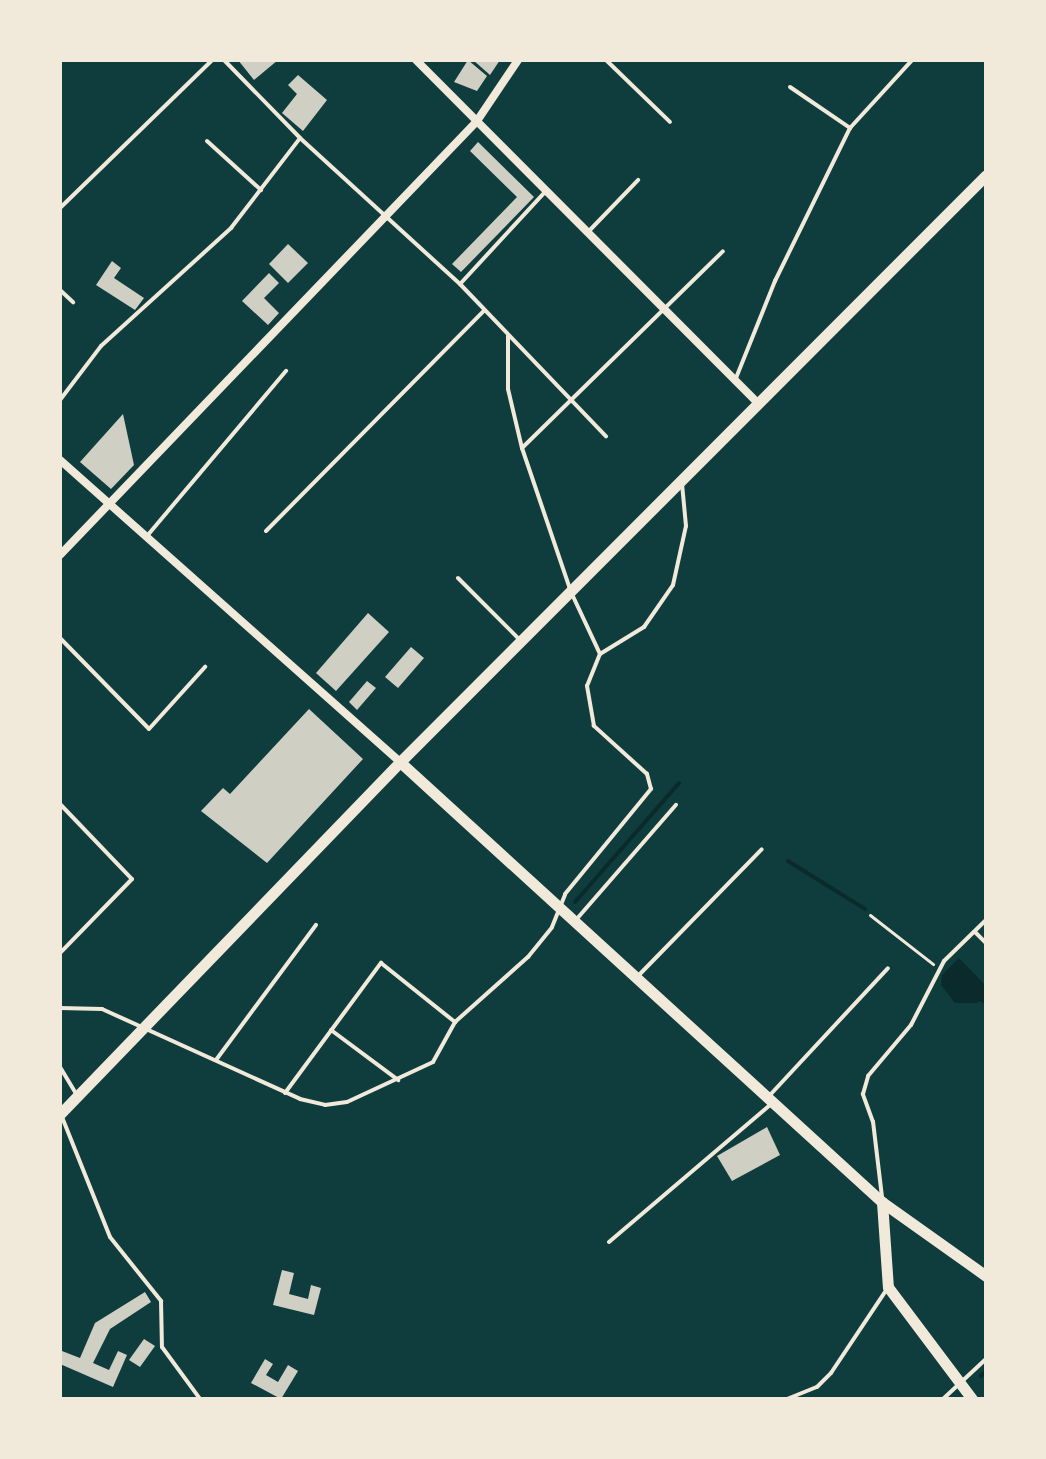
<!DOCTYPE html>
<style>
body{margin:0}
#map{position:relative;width:1046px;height:1459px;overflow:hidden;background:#0f3d3e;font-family:"PT Sans",sans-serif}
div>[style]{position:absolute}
.water>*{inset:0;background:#0a2a2b}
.stream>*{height:4px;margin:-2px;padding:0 2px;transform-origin:2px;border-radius:2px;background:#0a2a2b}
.building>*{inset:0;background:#cfcfc3}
.path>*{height:3px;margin:-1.5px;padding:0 1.5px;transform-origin:1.5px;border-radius:1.5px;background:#f1e9da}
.service>*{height:4px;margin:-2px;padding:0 2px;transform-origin:2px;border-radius:2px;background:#f1e9da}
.minor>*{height:8px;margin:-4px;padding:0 4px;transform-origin:4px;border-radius:4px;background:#f1e9da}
.tertiary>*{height:11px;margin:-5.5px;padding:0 5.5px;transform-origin:5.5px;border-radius:5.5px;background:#f1e9da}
span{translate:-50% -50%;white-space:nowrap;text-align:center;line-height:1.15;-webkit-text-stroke:6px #f1e9da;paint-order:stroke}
.frame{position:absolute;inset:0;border:62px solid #f1e9da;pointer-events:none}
</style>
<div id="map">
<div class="water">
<i style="clip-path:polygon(959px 958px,986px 986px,986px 997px,977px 1003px,955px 1003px,941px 985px,942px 975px)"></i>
</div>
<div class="stream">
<i style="left:788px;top:861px;width:91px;rotate:31.9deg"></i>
<i style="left:575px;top:902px;width:158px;rotate:-48.8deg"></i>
<i style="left:982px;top:1000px;width:5px;rotate:37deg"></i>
<i style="left:981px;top:1376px;width:7px;rotate:-45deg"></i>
</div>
<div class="building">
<i style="clip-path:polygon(238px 60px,278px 60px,254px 80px)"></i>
<i style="clip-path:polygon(468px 60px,487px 76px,477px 91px,454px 82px)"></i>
<i style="clip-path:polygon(473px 60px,500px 60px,490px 75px)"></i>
<i style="clip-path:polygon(298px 75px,327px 100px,303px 131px,282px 113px,297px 94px,288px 85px)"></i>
<i style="clip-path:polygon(478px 142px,534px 197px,461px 272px,452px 264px,517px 197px,470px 151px)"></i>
<i style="clip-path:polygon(288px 244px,308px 263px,288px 283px,269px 264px)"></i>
<i style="clip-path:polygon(112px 261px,121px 268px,114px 278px,144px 298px,135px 310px,96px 285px)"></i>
<i style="clip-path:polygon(269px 273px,279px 283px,264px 298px,279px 313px,268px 325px,242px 301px)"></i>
<i style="clip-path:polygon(123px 414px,134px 465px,111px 489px,80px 462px)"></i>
<i style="clip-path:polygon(368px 613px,389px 632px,336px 691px,316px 673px)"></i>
<i style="clip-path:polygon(411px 647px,424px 658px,398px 688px,385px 677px)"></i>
<i style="clip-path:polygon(367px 681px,376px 688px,357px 710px,349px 702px)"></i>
<i style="clip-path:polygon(309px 709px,363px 759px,267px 863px,201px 811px,223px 788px,230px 794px)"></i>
<i style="clip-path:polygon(767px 1127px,780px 1155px,732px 1181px,717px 1156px)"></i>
<i style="clip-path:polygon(282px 1270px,294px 1273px,289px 1294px,308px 1299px,311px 1285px,321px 1288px,314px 1315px,273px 1305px)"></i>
<i style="clip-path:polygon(145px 1292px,151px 1302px,110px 1329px,93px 1363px,109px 1370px,118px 1351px,127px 1355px,113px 1387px,60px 1364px,62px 1351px,80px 1358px,95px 1323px)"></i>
<i style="clip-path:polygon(144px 1339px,155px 1346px,140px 1367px,129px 1360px)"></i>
<i style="clip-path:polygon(265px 1359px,273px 1364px,266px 1375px,278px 1382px,288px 1365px,298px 1371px,281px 1399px,251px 1383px)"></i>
</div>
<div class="path">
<i style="left:870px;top:915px;width:80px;rotate:37.9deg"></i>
</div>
<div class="service">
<i style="left:224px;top:60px;width:109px;rotate:45.7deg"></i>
<i style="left:300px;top:138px;width:217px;rotate:42.4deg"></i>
<i style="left:460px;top:284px;width:211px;rotate:46.2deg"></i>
<i style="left:606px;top:60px;width:89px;rotate:44.1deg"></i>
<i style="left:790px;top:87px;width:73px;rotate:34.3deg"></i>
<i style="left:207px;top:141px;width:73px;rotate:42.2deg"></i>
<i style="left:60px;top:208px;width:212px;rotate:-44.2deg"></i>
<i style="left:589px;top:231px;width:71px;rotate:-46.1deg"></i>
<i style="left:461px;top:283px;width:125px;rotate:-47.3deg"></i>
<i style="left:60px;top:290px;width:18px;rotate:43deg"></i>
<i style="left:508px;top:336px;width:53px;rotate:90deg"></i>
<i style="left:508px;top:389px;width:61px;rotate:76.7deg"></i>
<i style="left:522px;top:448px;width:152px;rotate:71.2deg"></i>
<i style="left:571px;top:592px;width:68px;rotate:64.9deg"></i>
<i style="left:736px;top:378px;width:105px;rotate:-68.1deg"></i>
<i style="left:775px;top:281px;width:170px;rotate:-63.9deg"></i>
<i style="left:850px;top:128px;width:92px;rotate:-47.6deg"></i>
<i style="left:60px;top:400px;width:68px;rotate:-52.8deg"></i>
<i style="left:101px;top:346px;width:176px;rotate:-42.2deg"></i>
<i style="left:231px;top:228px;width:113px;rotate:-52.5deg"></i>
<i style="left:522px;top:448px;width:281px;rotate:-44.4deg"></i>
<i style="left:266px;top:531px;width:310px;rotate:-45.3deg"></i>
<i style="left:147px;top:536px;width:216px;rotate:-49.9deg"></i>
<i style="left:458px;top:578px;width:86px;rotate:45deg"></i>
<i style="left:60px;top:638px;width:127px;rotate:45.6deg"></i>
<i style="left:149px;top:729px;width:84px;rotate:-47.9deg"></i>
<i style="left:60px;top:804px;width:104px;rotate:46.2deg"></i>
<i style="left:132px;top:879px;width:103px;rotate:134.2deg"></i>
<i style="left:575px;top:921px;width:154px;rotate:-49deg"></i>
<i style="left:975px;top:932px;width:16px;rotate:45deg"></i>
<i style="left:638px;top:976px;width:177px;rotate:-45.7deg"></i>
<i style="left:60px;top:1008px;width:42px;rotate:1.4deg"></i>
<i style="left:102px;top:1009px;width:217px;rotate:24.4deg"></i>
<i style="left:300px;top:1099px;width:26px;rotate:13deg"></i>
<i style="left:325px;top:1105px;width:22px;rotate:-8deg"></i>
<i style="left:347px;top:1102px;width:95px;rotate:-24.9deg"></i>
<i style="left:433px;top:1062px;width:46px;rotate:-61.2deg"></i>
<i style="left:455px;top:1022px;width:98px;rotate:-41.7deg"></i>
<i style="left:528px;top:957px;width:38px;rotate:-51deg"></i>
<i style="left:552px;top:927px;width:35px;rotate:-68deg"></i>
<i style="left:565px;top:894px;width:136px;rotate:-50.7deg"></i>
<i style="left:651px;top:789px;width:16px;rotate:-105deg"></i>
<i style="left:647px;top:774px;width:72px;rotate:-137.8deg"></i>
<i style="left:594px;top:726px;width:41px;rotate:-99.9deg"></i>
<i style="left:587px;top:686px;width:35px;rotate:-68deg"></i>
<i style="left:600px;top:654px;width:52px;rotate:-31.5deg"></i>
<i style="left:644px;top:627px;width:51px;rotate:-55.4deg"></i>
<i style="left:673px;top:585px;width:60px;rotate:-77.6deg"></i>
<i style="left:686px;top:526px;width:42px;rotate:-95.4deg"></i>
<i style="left:331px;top:1030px;width:84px;rotate:36.7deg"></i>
<i style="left:216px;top:1060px;width:168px;rotate:-53.5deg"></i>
<i style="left:60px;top:1067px;width:33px;rotate:59deg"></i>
<i style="left:285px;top:1093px;width:162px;rotate:-53.6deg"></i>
<i style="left:381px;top:963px;width:95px;rotate:38.6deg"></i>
<i style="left:770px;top:1095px;width:173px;rotate:-47.1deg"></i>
<i style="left:62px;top:1117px;width:129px;rotate:68.2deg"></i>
<i style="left:110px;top:1237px;width:82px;rotate:51.4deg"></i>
<i style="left:161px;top:1301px;width:46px;rotate:88.8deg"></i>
<i style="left:162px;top:1347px;width:64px;rotate:53.8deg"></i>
<i style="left:882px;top:1197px;width:76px;rotate:-96.8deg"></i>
<i style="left:873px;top:1122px;width:30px;rotate:-110deg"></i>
<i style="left:863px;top:1094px;width:19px;rotate:-74deg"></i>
<i style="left:868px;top:1076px;width:67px;rotate:-49.9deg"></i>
<i style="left:911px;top:1025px;width:72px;rotate:-62.7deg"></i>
<i style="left:944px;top:961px;width:59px;rotate:-44.3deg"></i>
<i style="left:609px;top:1242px;width:211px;rotate:-40.4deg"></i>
<i style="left:787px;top:1399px;width:32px;rotate:-22deg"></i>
<i style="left:817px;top:1387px;width:20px;rotate:-45deg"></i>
<i style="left:831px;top:1373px;width:101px;rotate:-56.3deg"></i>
<i style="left:943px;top:1399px;width:59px;rotate:-42.9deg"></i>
</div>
<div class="minor">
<i style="left:416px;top:60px;width:486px;rotate:45.1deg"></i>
<i style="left:60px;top:460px;width:455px;rotate:41.6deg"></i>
<i style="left:60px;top:555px;width:602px;rotate:-46.14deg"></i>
<i style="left:477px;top:121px;width:73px;rotate:-56.1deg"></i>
</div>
<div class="tertiary">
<i style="left:400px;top:762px;width:653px;rotate:42.39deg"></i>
<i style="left:882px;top:1202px;width:128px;rotate:35.4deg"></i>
<i style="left:60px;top:1114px;width:489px;rotate:-46deg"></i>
<i style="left:400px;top:762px;width:829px;rotate:-45.05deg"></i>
<i style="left:882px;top:1202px;width:85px;rotate:86deg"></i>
<i style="left:888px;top:1287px;width:140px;rotate:53.1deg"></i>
</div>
<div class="frame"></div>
</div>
